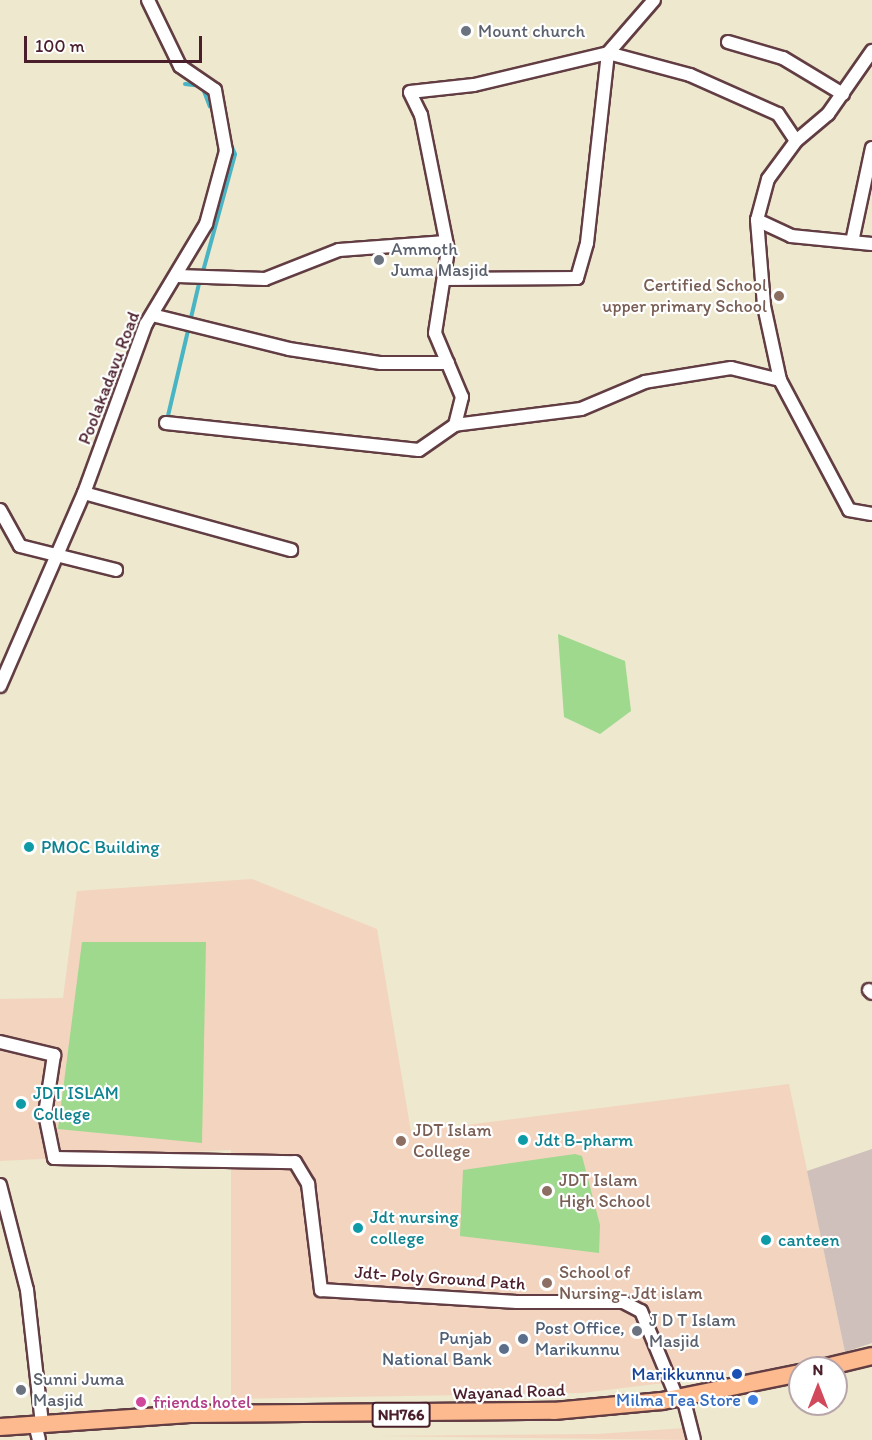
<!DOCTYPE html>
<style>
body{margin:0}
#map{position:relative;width:872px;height:1440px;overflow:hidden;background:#ede8ce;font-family:Itim,sans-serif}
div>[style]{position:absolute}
.built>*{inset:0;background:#f3d4bf}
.industrial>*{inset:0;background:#cfc0bb}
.green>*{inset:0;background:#9ed98d}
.stream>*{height:4px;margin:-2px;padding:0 2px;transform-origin:2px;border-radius:2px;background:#48b4c4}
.roads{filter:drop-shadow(2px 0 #623d43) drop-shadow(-2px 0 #623d43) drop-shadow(0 2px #623d43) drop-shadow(0 -2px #623d43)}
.minor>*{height:12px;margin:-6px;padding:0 6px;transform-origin:6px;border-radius:6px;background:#fff}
.highway>*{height:16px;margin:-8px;padding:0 8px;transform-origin:8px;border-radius:8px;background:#fcba8e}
.dots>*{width:16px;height:16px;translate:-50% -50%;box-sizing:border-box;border:3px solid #fff;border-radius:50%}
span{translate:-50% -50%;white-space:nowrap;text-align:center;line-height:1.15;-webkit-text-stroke:4.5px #fff;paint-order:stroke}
.shield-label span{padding:2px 4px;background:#fff;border:2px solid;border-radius:4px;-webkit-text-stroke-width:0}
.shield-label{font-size:16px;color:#4a1f2b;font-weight:700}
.worship-label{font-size:18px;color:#5b616d}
.left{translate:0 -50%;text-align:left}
.education-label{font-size:18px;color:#785e54}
.right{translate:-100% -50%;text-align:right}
.street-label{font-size:18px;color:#4a1f2b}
.culture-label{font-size:18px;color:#0d838f}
.service-label{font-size:18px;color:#4e5e75}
.transit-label{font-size:18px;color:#164399}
.shop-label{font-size:18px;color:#366cbe}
.hotel-label{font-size:18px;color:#b23c85}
.north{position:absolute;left:788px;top:1356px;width:60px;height:60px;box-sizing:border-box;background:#fff;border:2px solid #b7a5aa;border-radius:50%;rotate:0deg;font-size:16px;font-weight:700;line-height:24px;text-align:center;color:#4a1f2b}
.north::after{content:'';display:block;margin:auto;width:21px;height:27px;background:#d1495b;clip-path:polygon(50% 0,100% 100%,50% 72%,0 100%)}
.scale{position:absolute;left:24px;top:36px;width:178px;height:27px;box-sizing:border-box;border:3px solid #4a1f2b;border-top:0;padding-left:8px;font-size:18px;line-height:21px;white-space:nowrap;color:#4a1f2b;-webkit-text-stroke:4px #fff;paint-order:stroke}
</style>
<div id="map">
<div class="built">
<i style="clip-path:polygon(252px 879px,377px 929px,411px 1132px,789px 1084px,845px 1352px,754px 1372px,582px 1393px,231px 1399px,231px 1150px,0 1161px,0 999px,63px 998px,77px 891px)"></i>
<i style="clip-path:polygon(686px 1428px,689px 1440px,378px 1436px,597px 1434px)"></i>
</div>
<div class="industrial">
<i style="clip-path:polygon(872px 1149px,872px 1343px,845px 1352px,807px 1171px)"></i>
</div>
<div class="green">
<i style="clip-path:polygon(558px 634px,625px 661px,631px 711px,600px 734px,564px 717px)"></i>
<i style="clip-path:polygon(82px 942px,206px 942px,202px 1143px,58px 1129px)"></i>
<i style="clip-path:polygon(575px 1154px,582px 1156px,600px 1225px,599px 1253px,460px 1236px,463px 1170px)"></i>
</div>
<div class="stream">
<i style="left:185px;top:84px;width:17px;rotate:7deg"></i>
<i style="left:202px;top:86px;width:22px;rotate:69deg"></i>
<i style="left:202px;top:275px;width:125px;rotate:-74.7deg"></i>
<i style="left:235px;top:154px;width:12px;rotate:-114deg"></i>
<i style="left:167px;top:420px;width:140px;rotate:-76.8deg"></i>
</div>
<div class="roads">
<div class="minor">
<i style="left:728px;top:42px;width:57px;rotate:16.2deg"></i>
<i style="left:783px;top:58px;width:70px;rotate:31deg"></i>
<i style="left:796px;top:141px;width:42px;rotate:-40.2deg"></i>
<i style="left:828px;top:114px;width:77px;rotate:-55.1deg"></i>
<i style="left:757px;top:220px;width:38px;rotate:25deg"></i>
<i style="left:791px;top:236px;width:81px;rotate:5.6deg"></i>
<i style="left:852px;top:242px;width:96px;rotate:-78deg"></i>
<i style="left:178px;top:276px;width:87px;rotate:2deg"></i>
<i style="left:265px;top:279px;width:79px;rotate:-21.4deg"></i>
<i style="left:339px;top:250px;width:107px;rotate:-4.3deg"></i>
<i style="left:444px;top:279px;width:133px;rotate:-0.4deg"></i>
<i style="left:577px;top:278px;width:36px;rotate:-74deg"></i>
<i style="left:587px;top:243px;width:191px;rotate:-83.7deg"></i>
<i style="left:608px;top:53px;width:70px;rotate:-49deg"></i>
<i style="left:152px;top:315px;width:141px;rotate:13.9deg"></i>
<i style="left:289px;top:349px;width:93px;rotate:8.7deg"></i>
<i style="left:381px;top:363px;width:67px"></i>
<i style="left:780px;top:380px;width:50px;rotate:-166.2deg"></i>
<i style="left:731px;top:368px;width:87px;rotate:170.8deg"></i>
<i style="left:645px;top:382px;width:69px;rotate:157.1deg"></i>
<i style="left:581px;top:409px;width:127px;rotate:172.8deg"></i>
<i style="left:455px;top:425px;width:29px;rotate:-76deg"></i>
<i style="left:462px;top:397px;width:69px;rotate:-112.9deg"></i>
<i style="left:435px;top:333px;width:84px;rotate:-81.1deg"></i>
<i style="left:448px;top:250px;width:138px;rotate:-101.3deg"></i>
<i style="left:421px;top:115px;width:25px;rotate:-116deg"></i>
<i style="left:410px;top:92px;width:64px;rotate:-6.2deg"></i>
<i style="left:474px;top:85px;width:138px;rotate:-13.4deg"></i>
<i style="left:608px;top:53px;width:85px;rotate:15deg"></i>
<i style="left:690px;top:75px;width:96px;rotate:23.9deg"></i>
<i style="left:778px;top:114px;width:32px;rotate:56deg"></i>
<i style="left:796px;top:141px;width:47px;rotate:126.4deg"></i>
<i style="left:768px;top:179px;width:42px;rotate:105deg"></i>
<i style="left:757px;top:220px;width:86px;rotate:85.3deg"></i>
<i style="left:764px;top:306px;width:76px;rotate:77.8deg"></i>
<i style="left:780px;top:380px;width:147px;rotate:62deg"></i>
<i style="left:849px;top:510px;width:23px;rotate:10deg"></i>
<i style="left:166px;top:423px;width:254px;rotate:6.1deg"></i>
<i style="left:419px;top:450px;width:44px;rotate:-34.8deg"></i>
<i style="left:84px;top:493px;width:215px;rotate:15.4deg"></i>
<i style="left:0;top:510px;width:41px;rotate:60.9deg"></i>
<i style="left:20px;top:546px;width:99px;rotate:14deg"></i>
<i style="left:0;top:686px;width:210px;rotate:-66.5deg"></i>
<i style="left:84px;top:493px;width:180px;rotate:-69.9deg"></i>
<i style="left:146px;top:324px;width:117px;rotate:-59deg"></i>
<i style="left:206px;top:224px;width:76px;rotate:-74.7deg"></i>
<i style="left:226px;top:151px;width:62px;rotate:-100.2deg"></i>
<i style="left:215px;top:90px;width:42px;rotate:-145.6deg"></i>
<i style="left:180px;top:66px;width:73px;rotate:-115.9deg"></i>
<i style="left:869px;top:990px;width:4px;rotate:45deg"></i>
<i style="left:0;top:1042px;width:56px;rotate:13.5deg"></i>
<i style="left:54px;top:1055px;width:60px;rotate:98.7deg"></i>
<i style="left:45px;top:1114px;width:45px;rotate:78.4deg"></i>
<i style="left:54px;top:1158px;width:241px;rotate:1deg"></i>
<i style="left:295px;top:1162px;width:26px;rotate:59deg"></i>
<i style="left:308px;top:1184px;width:107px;rotate:83deg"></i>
<i style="left:321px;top:1290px;width:196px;rotate:3.5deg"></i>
<i style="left:517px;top:1302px;width:106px"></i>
<i style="left:623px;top:1302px;width:20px;rotate:27deg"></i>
<i style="left:641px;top:1311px;width:94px;rotate:67.5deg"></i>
<i style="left:0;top:1185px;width:108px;rotate:75.6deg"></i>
<i style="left:27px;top:1290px;width:134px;rotate:83.6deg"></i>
<i style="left:683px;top:1397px;width:44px;rotate:75.7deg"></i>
<i style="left:35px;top:1424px;width:16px;rotate:76deg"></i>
</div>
<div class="highway">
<i style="left:822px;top:1368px;width:51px;rotate:-13.5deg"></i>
<i style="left:0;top:1427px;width:190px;rotate:-3.9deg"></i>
<i style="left:190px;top:1414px;width:364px;rotate:-0.5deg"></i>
<i style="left:554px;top:1411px;width:108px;rotate:-5.3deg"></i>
<i style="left:662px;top:1401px;width:141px;rotate:-11.5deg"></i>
</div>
</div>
<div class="dots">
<i style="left:466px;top:31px;background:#6b7280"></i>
<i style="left:379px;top:260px;background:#6b7280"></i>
<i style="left:779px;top:296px;background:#8d6e63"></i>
<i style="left:29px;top:847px;background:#0f9aa8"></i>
<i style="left:21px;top:1104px;background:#0f9aa8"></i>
<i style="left:523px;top:1140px;background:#0f9aa8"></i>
<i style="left:401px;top:1141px;background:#8d6e63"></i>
<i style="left:547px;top:1191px;background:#8d6e63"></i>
<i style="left:358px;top:1228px;background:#0f9aa8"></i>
<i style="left:766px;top:1240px;background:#0f9aa8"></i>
<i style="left:547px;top:1283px;background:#8d6e63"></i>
<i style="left:637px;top:1331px;background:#6b7280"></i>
<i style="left:523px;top:1339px;background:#5c6f8a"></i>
<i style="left:504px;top:1349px;background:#5c6f8a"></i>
<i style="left:737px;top:1374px;background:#1a4fb4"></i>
<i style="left:21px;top:1390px;background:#6b7280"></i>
<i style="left:753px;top:1400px;background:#3f7fe0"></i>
<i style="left:141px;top:1402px;background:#d1479c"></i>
</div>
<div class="shield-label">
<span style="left:401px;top:1415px">NH766</span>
</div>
<div class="worship-label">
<span class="left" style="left:478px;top:31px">Mount church</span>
<span class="left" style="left:391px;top:260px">Ammoth<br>Juma Masjid</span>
<span class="left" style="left:649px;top:1331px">J D T Islam<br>Masjid</span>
<span class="left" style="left:33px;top:1390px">Sunni Juma<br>Masjid</span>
</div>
<div class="education-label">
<span class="right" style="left:767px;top:296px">Certified School<br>upper primary School</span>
<span class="left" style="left:413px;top:1141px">JDT Islam<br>College</span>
<span class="left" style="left:559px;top:1191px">JDT Islam<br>High School</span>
<span class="left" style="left:559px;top:1283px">School of<br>Nursing- Jdt islam</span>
</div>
<div class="street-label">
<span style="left:109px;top:378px;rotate:-69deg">Poolakadavu Road</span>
<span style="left:440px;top:1278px;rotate:4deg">Jdt- Poly Ground Path</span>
<span style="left:509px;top:1392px;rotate:-2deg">Wayanad Road</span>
</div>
<div class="culture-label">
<span class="left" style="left:41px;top:847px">PMOC Building</span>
<span class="left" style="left:33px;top:1104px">JDT ISLAM<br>College</span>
<span class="left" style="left:535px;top:1140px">Jdt B-pharm</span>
<span class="left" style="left:370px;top:1228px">Jdt nursing<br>college</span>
<span class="left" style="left:778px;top:1240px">canteen</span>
</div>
<div class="service-label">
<span class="left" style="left:535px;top:1339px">Post Office,<br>Marikunnu</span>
<span class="right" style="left:492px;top:1349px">Punjab<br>National Bank</span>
</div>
<div class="transit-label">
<span class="right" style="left:725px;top:1374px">Marikkunnu</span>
</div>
<div class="shop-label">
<span class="right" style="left:741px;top:1400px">Milma Tea Store</span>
</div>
<div class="hotel-label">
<span class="left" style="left:153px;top:1402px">friends hotel</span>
</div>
<div class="north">N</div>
<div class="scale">100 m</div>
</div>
